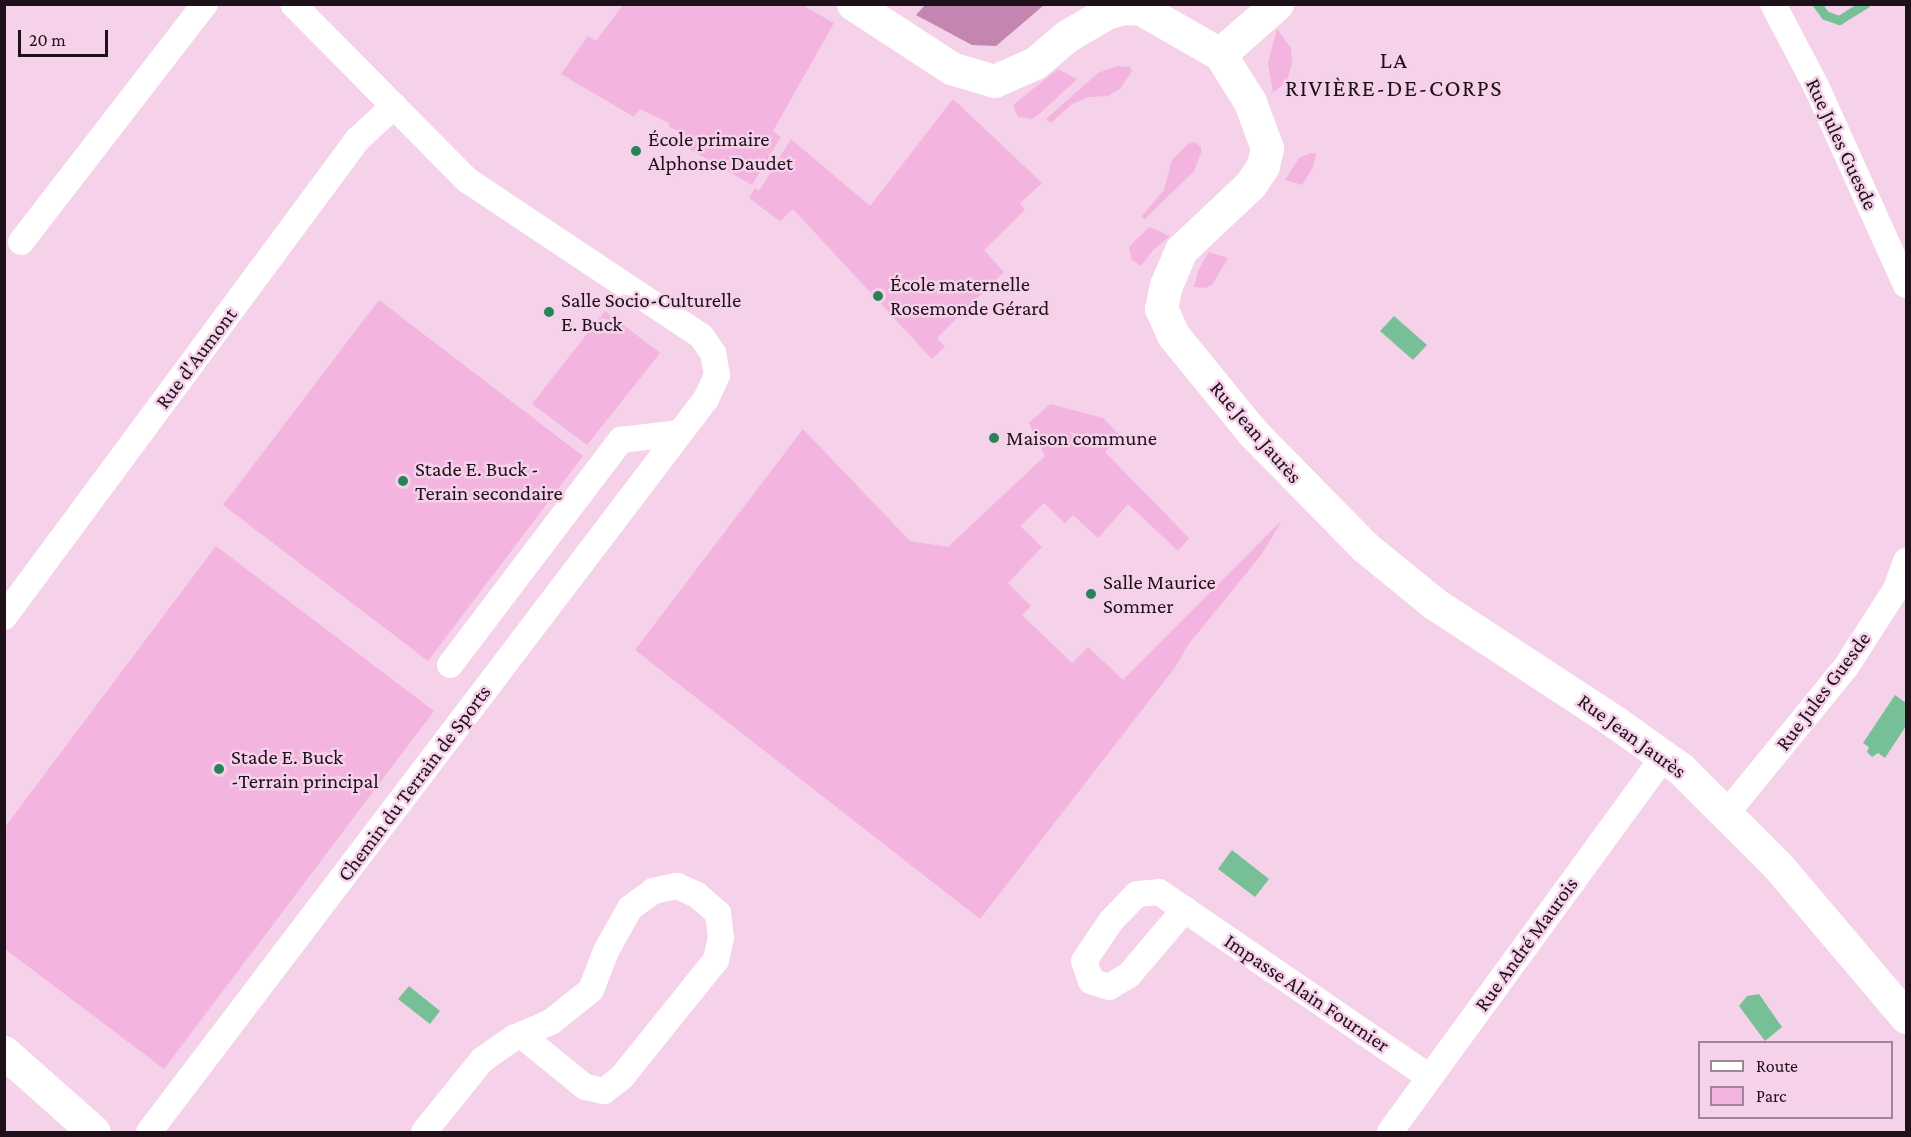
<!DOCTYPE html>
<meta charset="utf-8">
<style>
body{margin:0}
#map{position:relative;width:1911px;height:1137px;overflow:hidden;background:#f6d1ea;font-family:"Crimson Pro",serif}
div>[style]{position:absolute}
.green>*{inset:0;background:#f3b4df}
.forest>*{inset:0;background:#c486b1}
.water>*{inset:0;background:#77c097}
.stream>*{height:9px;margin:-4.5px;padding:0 4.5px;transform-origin:4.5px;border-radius:4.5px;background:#77c097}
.minor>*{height:26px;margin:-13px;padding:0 13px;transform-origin:13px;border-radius:13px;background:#fff}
.tertiary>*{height:33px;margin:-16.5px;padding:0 16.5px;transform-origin:16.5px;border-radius:16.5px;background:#fff}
.dots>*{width:16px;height:16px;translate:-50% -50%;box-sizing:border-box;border:3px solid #f6d1ea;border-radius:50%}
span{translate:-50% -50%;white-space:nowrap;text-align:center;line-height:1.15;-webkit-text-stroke:5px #f6d1ea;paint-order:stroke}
.poi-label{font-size:21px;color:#1e111a}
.left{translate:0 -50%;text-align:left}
.street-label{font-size:21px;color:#1e111a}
.quarter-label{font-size:24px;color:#1e111a;letter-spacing:1.5px}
.frame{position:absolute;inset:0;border:6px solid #1e111a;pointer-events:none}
.legend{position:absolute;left:1698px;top:1041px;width:195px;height:78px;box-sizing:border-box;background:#f6d1ea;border:2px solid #a08497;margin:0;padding:8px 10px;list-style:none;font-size:18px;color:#1e111a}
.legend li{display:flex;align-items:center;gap:12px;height:30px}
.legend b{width:30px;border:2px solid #a08497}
.scale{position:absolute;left:18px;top:30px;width:90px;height:27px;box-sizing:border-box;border:3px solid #1e111a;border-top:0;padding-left:8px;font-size:18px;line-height:21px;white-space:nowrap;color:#1e111a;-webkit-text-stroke:4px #f6d1ea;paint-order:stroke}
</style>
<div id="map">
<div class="green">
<i style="clip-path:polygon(623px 5px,802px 5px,834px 23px,773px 131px,781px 137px,752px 185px,675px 141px,680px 132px,668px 126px,669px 123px,640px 109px,634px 117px,561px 74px,588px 36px,596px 41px)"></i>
<i style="clip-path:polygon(1277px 29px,1291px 48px,1292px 63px,1287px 81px,1273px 93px,1268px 63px)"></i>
<i style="clip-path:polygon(1117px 66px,1130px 67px,1132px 71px,1120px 89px,1108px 96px,1089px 97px,1072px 104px,1051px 123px,1046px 119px,1098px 73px)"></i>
<i style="clip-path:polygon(1058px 69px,1077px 79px,1037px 116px,1032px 119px,1018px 117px,1013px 105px)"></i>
<i style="clip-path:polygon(953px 99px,1042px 183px,1020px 203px,1025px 210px,984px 250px,1004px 272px,937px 338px,945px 347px,932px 359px,793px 209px,780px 221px,749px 198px,755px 188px,759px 191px,791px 139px,870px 206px)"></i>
<i style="clip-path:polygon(1195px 142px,1201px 147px,1201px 153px,1194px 171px,1145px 219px,1141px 217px,1164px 190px,1172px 160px,1188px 144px)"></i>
<i style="clip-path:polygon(1311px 153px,1316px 154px,1313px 167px,1302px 185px,1285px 180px,1299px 158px)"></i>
<i style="clip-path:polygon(1149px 227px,1170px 236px,1153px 250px,1141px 266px,1132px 260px,1129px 247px)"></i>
<i style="clip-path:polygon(1209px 252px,1228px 258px,1212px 285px,1205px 288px,1194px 287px,1198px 271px)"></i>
<i style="clip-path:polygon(379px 300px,583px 456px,428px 661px,223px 505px)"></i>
<i style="clip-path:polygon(605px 311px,660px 353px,587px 445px,532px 404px)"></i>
<i style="clip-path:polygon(1050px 404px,1103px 418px,1112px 427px,1118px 434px,1105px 452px,1189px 538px,1178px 551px,1128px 504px,1098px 538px,1073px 515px,1065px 523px,1044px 503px,1020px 526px,1042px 547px,1008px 583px,1031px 606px,1022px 615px,1072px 663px,1088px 647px,1123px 680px,1282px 520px,1262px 554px,1188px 645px,1176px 666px,980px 919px,635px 650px,803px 429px,910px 541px,948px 547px,1045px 456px,1029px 423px)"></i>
<i style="clip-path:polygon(216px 546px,434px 711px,164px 1069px,5px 949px,5px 827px)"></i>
</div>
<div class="forest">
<i style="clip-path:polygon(925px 5px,925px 4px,1044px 5px,996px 46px,972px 45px,916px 15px)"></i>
</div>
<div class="water">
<i style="clip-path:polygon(1394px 316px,1427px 345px,1413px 360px,1380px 331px)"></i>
<i style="clip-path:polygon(1895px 695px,1906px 703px,1906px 726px,1885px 758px,1878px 753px,1872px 757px,1867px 752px,1869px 747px,1863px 743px)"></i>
<i style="clip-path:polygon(1232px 850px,1269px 879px,1255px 897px,1218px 869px)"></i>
<i style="clip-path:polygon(409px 986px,440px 1011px,430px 1024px,398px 999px)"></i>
<i style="clip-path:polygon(1759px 994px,1782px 1027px,1765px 1041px,1739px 1006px,1747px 996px)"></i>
</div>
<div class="stream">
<i style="left:1817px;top:4px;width:14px;rotate:54deg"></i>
<i style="left:1825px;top:15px;width:15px;rotate:20deg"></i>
<i style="left:1839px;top:20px;width:31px;rotate:-32deg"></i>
</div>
<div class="minor">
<i style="left:1773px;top:4px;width:93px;rotate:62.3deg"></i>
<i style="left:1816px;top:86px;width:218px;rotate:65.7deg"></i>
<i style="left:21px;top:242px;width:301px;rotate:-52.3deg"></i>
<i style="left:4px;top:617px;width:595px;rotate:-53.48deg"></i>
<i style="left:358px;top:139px;width:49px;rotate:-42.5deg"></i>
<i style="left:450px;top:665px;width:283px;rotate:-52.8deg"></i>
<i style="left:621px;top:440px;width:57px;rotate:-7deg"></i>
<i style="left:1726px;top:814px;width:190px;rotate:-50.8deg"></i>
<i style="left:1846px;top:667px;width:93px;rotate:-57.3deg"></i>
<i style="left:1896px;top:589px;width:30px;rotate:-70deg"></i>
<i style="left:1185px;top:909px;width:87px;rotate:130.3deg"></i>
<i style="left:1129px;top:975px;width:23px;rotate:149deg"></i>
<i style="left:1109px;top:987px;width:19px;rotate:-162deg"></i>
<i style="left:1091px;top:981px;width:21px;rotate:-109deg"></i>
<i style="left:1084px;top:961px;width:48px;rotate:-56deg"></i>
<i style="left:1111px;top:921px;width:37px;rotate:-46deg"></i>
<i style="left:1137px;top:894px;width:22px;rotate:-5deg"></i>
<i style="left:1159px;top:892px;width:327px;rotate:34.4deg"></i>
<i style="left:149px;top:1132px;width:921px;rotate:-52.77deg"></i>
<i style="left:706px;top:399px;width:26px;rotate:-65deg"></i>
<i style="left:717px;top:375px;width:22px;rotate:-100deg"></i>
<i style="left:713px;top:353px;width:21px;rotate:-125deg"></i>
<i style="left:701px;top:336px;width:281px;rotate:-146.3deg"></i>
<i style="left:467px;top:180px;width:247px;rotate:-134.7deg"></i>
<i style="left:424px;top:1132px;width:92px;rotate:-51.1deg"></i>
<i style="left:482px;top:1060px;width:39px;rotate:-35deg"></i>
<i style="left:514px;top:1038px;width:40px;rotate:-23.4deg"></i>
<i style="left:551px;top:1022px;width:51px;rotate:-38.7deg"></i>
<i style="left:591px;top:990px;width:42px;rotate:-69deg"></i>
<i style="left:606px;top:951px;width:49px;rotate:-60.8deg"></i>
<i style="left:630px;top:908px;width:29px;rotate:-36deg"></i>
<i style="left:653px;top:891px;width:25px;rotate:-12deg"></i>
<i style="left:677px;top:886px;width:22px;rotate:24deg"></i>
<i style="left:697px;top:895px;width:28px;rotate:41deg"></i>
<i style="left:718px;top:913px;width:24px;rotate:83deg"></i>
<i style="left:721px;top:937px;width:24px;rotate:102deg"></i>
<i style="left:716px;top:960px;width:150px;rotate:128.8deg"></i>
<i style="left:622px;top:1077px;width:23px;rotate:142deg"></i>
<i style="left:604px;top:1091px;width:19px;rotate:-168deg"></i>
<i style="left:585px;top:1087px;width:82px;rotate:-140.9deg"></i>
<i style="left:1390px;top:1132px;width:465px;rotate:-53.9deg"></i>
</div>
<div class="tertiary">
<i style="left:853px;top:4px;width:117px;rotate:33.1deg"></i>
<i style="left:951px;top:68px;width:45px;rotate:16.8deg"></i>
<i style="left:994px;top:81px;width:45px;rotate:-23.7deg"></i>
<i style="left:1035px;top:63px;width:42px;rotate:-40.2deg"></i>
<i style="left:1067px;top:36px;width:45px;rotate:-30.5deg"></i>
<i style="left:1106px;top:13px;width:19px;rotate:-16deg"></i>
<i style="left:1124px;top:8px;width:17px;rotate:3deg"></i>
<i style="left:1141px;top:9px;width:91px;rotate:29.7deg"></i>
<i style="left:1220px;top:54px;width:57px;rotate:58deg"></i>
<i style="left:1250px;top:102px;width:49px;rotate:69.7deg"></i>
<i style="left:1267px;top:148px;width:18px;rotate:103deg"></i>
<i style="left:1263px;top:166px;width:23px;rotate:124deg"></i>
<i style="left:1250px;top:185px;width:95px;rotate:136.7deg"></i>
<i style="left:1181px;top:250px;width:38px;rotate:113deg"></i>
<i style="left:1166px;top:285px;width:24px;rotate:102deg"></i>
<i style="left:1161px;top:308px;width:30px;rotate:66deg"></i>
<i style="left:1173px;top:335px;width:125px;rotate:50.8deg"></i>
<i style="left:1252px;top:432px;width:161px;rotate:45.5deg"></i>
<i style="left:1365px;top:547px;width:90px;rotate:39.2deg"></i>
<i style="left:1435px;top:604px;width:215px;rotate:33.2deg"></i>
<i style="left:1615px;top:722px;width:81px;rotate:35.5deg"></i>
<i style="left:1681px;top:769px;width:137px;rotate:45deg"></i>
<i style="left:1778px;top:866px;width:198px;rotate:49.7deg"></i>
<i style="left:1220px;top:54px;width:76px;rotate:-41.3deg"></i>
<i style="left:4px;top:1052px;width:120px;rotate:41.6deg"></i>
</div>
<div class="dots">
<i style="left:636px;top:151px;background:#298358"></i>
<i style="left:878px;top:296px;background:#298358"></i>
<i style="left:549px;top:312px;background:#298358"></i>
<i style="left:994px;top:438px;background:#298358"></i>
<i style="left:403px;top:481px;background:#298358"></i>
<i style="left:1091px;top:594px;background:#298358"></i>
<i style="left:219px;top:769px;background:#298358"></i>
</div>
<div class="poi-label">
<span class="left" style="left:648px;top:151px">École primaire<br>Alphonse Daudet</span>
<span class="left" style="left:890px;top:296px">École maternelle<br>Rosemonde Gérard</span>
<span class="left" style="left:561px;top:312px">Salle Socio-Culturelle<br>E. Buck</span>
<span class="left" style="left:1006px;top:438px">Maison commune</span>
<span class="left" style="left:415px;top:481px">Stade E. Buck -<br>Terain secondaire</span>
<span class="left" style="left:1103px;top:594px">Salle Maurice<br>Sommer</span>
<span class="left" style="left:231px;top:769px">Stade E. Buck<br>-Terrain principal</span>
</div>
<div class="street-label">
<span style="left:1842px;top:144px;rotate:65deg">Rue Jules Guesde</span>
<span style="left:196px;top:358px;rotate:-53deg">Rue d'Aumont</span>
<span style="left:1256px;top:432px;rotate:49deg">Rue Jean Jaurès</span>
<span style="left:1823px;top:691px;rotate:-53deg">Rue Jules Guesde</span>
<span style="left:1632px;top:736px;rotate:36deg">Rue Jean Jaurès</span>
<span style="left:414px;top:783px;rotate:-53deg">Chemin du Terrain de Sports</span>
<span style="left:1526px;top:944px;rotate:-54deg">Rue André Maurois</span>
<span style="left:1307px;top:993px;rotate:34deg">Impasse Alain Fournier</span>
</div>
<div class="quarter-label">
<span style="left:1394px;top:74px">LA<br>RIVIÈRE-DE-CORPS</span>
</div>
<div class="frame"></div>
<ul class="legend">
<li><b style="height:8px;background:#fff"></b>Route</li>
<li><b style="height:16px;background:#f3b4df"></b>Parc</li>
</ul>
<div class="scale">20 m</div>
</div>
